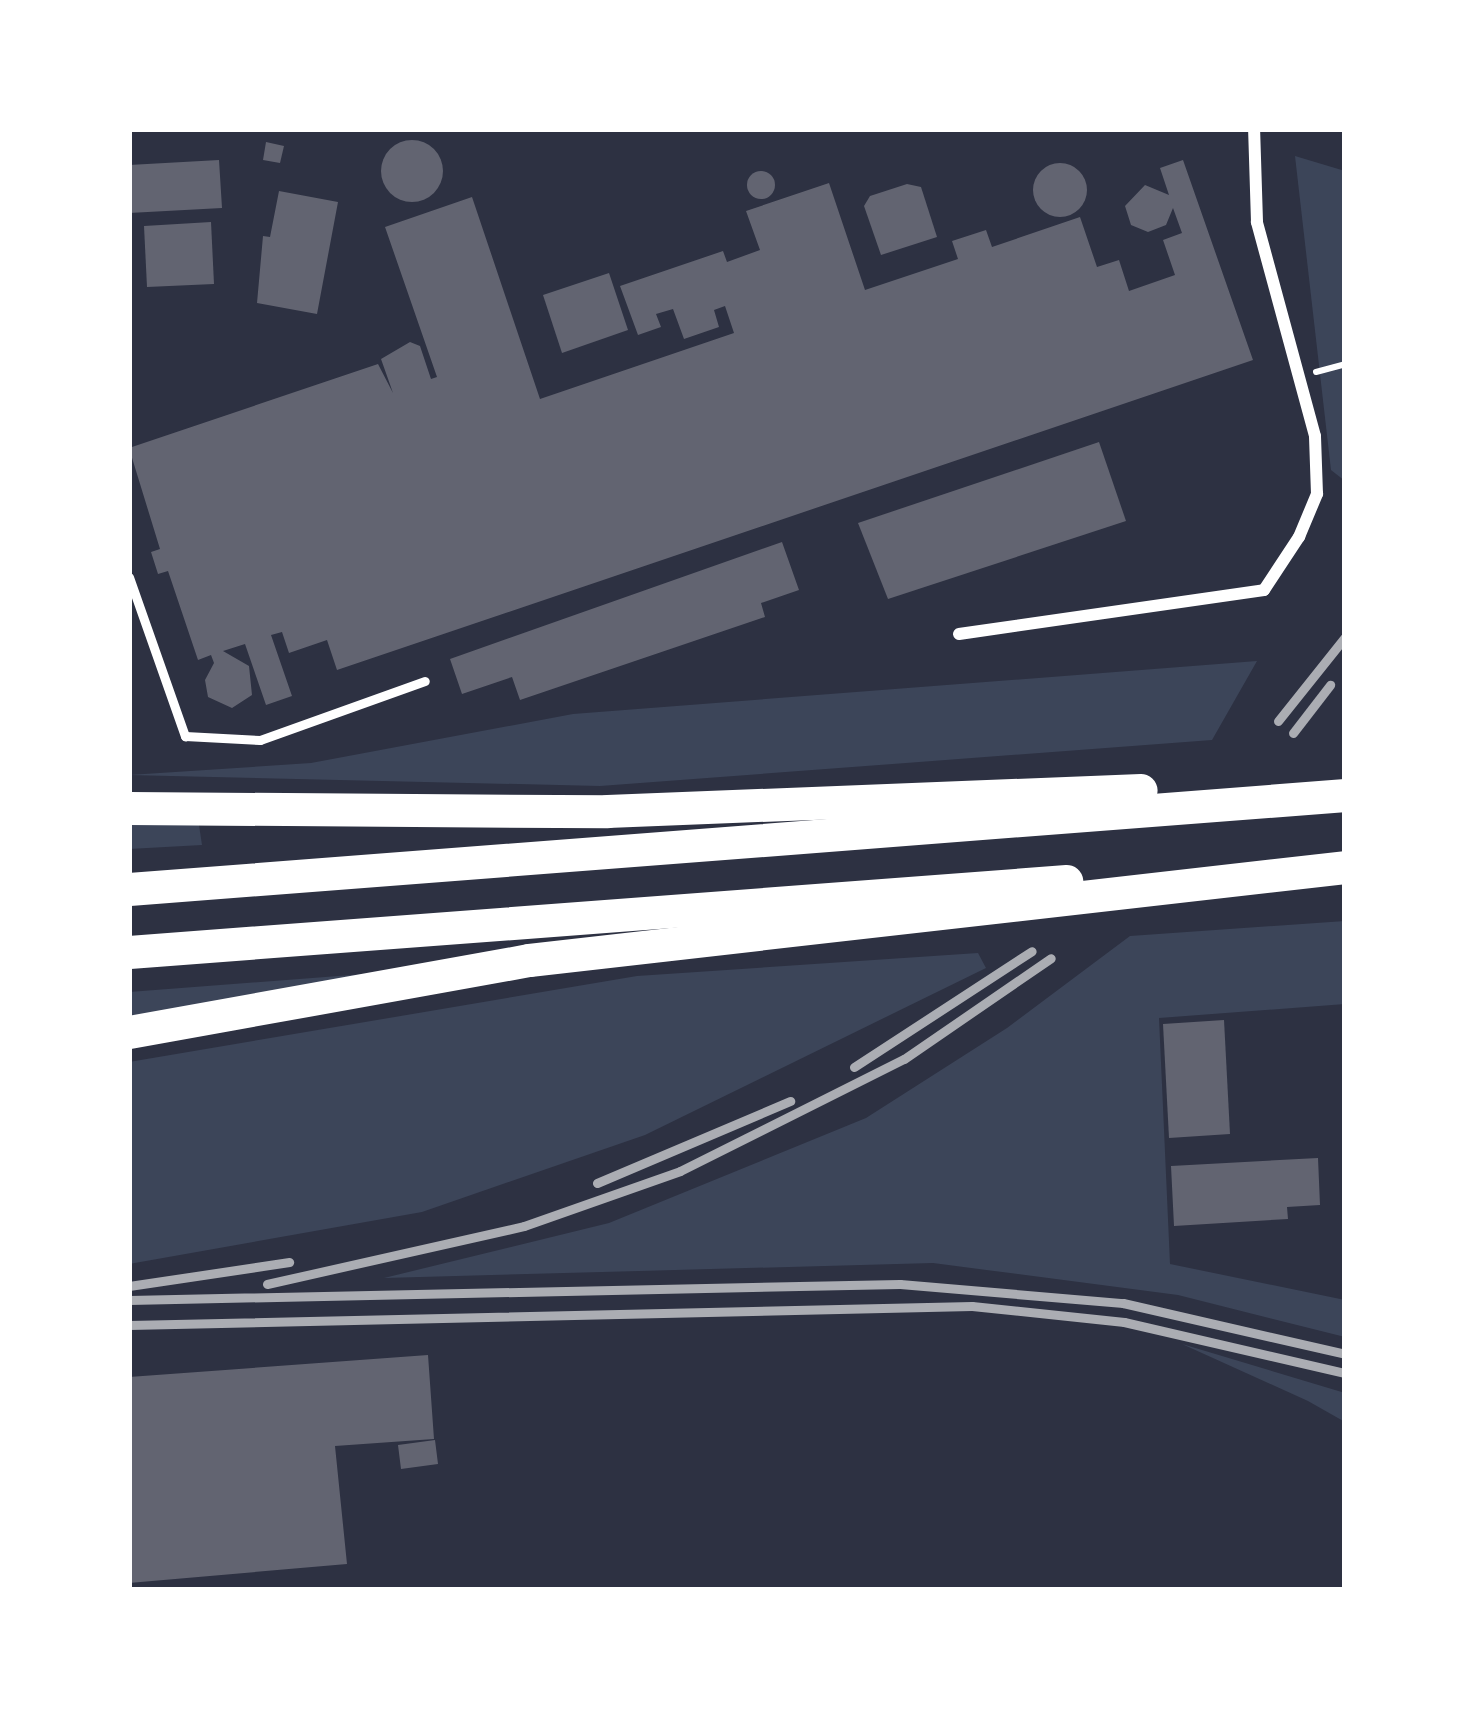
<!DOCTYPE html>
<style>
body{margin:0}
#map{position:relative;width:1474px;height:1719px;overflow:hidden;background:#2d3142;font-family:Raleway,sans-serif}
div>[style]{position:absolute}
.green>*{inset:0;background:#3c4559}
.building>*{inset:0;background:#626471}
.round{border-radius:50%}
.path>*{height:6px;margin:-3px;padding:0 3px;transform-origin:3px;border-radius:3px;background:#fff}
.service>*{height:9px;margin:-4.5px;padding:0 4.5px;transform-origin:4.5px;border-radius:4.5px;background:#fff}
.minor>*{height:12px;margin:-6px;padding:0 6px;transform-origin:6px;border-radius:6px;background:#fff}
.motorway>*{height:33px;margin:-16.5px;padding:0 16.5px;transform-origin:16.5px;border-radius:16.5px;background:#fff}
.rail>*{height:9px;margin:-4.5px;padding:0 4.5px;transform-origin:4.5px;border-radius:4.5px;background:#abadb3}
span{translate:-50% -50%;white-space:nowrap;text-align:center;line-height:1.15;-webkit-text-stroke:9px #fff;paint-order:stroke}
.frame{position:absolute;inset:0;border:132px solid #fff;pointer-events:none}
</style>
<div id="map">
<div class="green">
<i style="clip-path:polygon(1295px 156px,1345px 171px,1345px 481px,1331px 470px)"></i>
<i style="clip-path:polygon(1257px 661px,1212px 740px,600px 786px,129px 775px,311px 763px,573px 714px)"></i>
<i style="clip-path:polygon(129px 823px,199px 825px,202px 845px,129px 849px)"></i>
<i style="clip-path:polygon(1345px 921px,1345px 1004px,1159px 1018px,1170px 1264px,1345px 1300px,1345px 1337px,1178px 1295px,933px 1263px,384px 1278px,609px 1223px,866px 1118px,1007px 1028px,1130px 936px)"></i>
<i style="clip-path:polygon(978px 953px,986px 968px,645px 1135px,422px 1212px,129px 1264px,129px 1062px,637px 976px)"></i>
<i style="clip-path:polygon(390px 972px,129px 1017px,129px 992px)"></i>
<i style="clip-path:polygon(1182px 1344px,1345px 1393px,1345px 1422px,1308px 1401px)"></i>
</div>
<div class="building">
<i class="round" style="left:381px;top:140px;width:62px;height:62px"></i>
<i style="clip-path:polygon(266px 142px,284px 146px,280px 163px,263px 160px)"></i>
<i style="clip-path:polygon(219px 160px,222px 208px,129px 213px,129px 165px)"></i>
<i style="clip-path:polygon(1183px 160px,1253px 360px,337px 670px,327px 640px,289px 653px,282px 632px,271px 635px,292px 696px,266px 705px,245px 644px,223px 651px,249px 666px,252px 695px,232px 708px,208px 697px,205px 680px,214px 663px,211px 655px,198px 660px,168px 571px,158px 574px,151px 552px,160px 549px,129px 448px,378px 364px,393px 393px,381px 359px,410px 342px,420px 346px,431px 379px,437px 377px,385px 227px,472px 197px,540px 399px,734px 333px,725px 306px,714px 310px,719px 327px,684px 339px,673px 309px,656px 314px,661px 327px,638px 335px,620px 286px,723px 251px,727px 262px,760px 250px,746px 211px,829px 183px,865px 290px,958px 259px,952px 241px,986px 230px,992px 247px,1080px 217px,1097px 267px,1119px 260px,1129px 291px,1175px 275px,1163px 240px,1182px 233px,1173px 208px,1166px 225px,1148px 232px,1131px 225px,1125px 206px,1145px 185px,1169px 195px,1160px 168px)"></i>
<i class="round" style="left:1033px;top:163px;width:54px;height:54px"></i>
<i class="round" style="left:747px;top:171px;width:28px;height:28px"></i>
<i style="clip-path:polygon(907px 184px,921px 187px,937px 237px,881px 255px,864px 206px,870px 196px)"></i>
<i style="clip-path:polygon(279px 191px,338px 202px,317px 314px,257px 303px,263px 236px,270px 237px)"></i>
<i style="clip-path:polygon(211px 222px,214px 284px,147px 287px,144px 226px)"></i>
<i style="clip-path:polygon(609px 273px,628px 330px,562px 353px,543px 295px)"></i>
<i style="clip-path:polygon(1099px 442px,1126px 521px,888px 599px,858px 523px)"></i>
<i style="clip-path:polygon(782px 542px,799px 590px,761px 603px,765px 617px,520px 700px,512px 677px,462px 694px,450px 659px)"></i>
<i style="clip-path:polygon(1224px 1020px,1230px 1134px,1169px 1138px,1163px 1024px)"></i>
<i style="clip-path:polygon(1318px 1158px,1320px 1205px,1287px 1207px,1288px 1219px,1174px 1226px,1171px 1166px)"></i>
<i style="clip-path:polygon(428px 1355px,434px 1439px,335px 1446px,347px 1564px,129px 1583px,129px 1377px)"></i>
<i style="clip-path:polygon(435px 1440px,438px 1464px,401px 1469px,398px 1445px)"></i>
</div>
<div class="path">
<i style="left:1316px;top:372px;width:30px;rotate:-15deg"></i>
</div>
<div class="service">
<i style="left:129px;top:577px;width:169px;rotate:70.6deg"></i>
<i style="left:185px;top:736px;width:75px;rotate:3.1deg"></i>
<i style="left:260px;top:740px;width:175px;rotate:-19.7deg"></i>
</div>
<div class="minor">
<i style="left:959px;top:634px;width:308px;rotate:-8.2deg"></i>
<i style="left:1264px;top:590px;width:64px;rotate:-56.6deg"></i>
<i style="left:1299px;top:537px;width:47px;rotate:-67.3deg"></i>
<i style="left:1317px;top:494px;width:58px;rotate:-92deg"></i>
<i style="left:1315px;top:436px;width:222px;rotate:-105.2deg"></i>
<i style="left:1257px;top:222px;width:93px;rotate:-91.8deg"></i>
</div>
<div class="motorway">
<i style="left:129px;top:808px;width:478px;rotate:0.4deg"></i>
<i style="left:607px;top:811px;width:534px;rotate:-2.25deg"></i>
<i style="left:129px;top:889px;width:1220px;rotate:-4.42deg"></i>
<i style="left:129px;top:952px;width:940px;rotate:-4.33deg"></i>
<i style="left:129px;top:1032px;width:406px;rotate:-10.2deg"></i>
<i style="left:529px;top:960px;width:821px;rotate:-6.5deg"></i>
</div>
<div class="rail">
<i style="left:1278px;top:721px;width:107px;rotate:-51.4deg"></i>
<i style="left:1293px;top:733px;width:61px;rotate:-52.4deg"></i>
<i style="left:854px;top:1067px;width:212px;rotate:-33.1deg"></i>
<i style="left:597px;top:1183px;width:210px;rotate:-23deg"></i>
<i style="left:267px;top:1284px;width:263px;rotate:-12.7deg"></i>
<i style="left:524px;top:1226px;width:165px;rotate:-19.4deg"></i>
<i style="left:680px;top:1171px;width:250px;rotate:-26.6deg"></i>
<i style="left:904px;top:1059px;width:178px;rotate:-34.5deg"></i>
<i style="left:129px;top:1286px;width:162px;rotate:-8.5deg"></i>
<i style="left:129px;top:1300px;width:771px;rotate:-1.19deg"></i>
<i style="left:900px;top:1284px;width:224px;rotate:4.9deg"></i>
<i style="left:1123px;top:1303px;width:228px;rotate:12.9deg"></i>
<i style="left:129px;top:1325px;width:843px;rotate:-1.29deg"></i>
<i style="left:972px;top:1306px;width:153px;rotate:6deg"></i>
<i style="left:1124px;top:1322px;width:227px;rotate:13deg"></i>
</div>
<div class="frame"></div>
</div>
